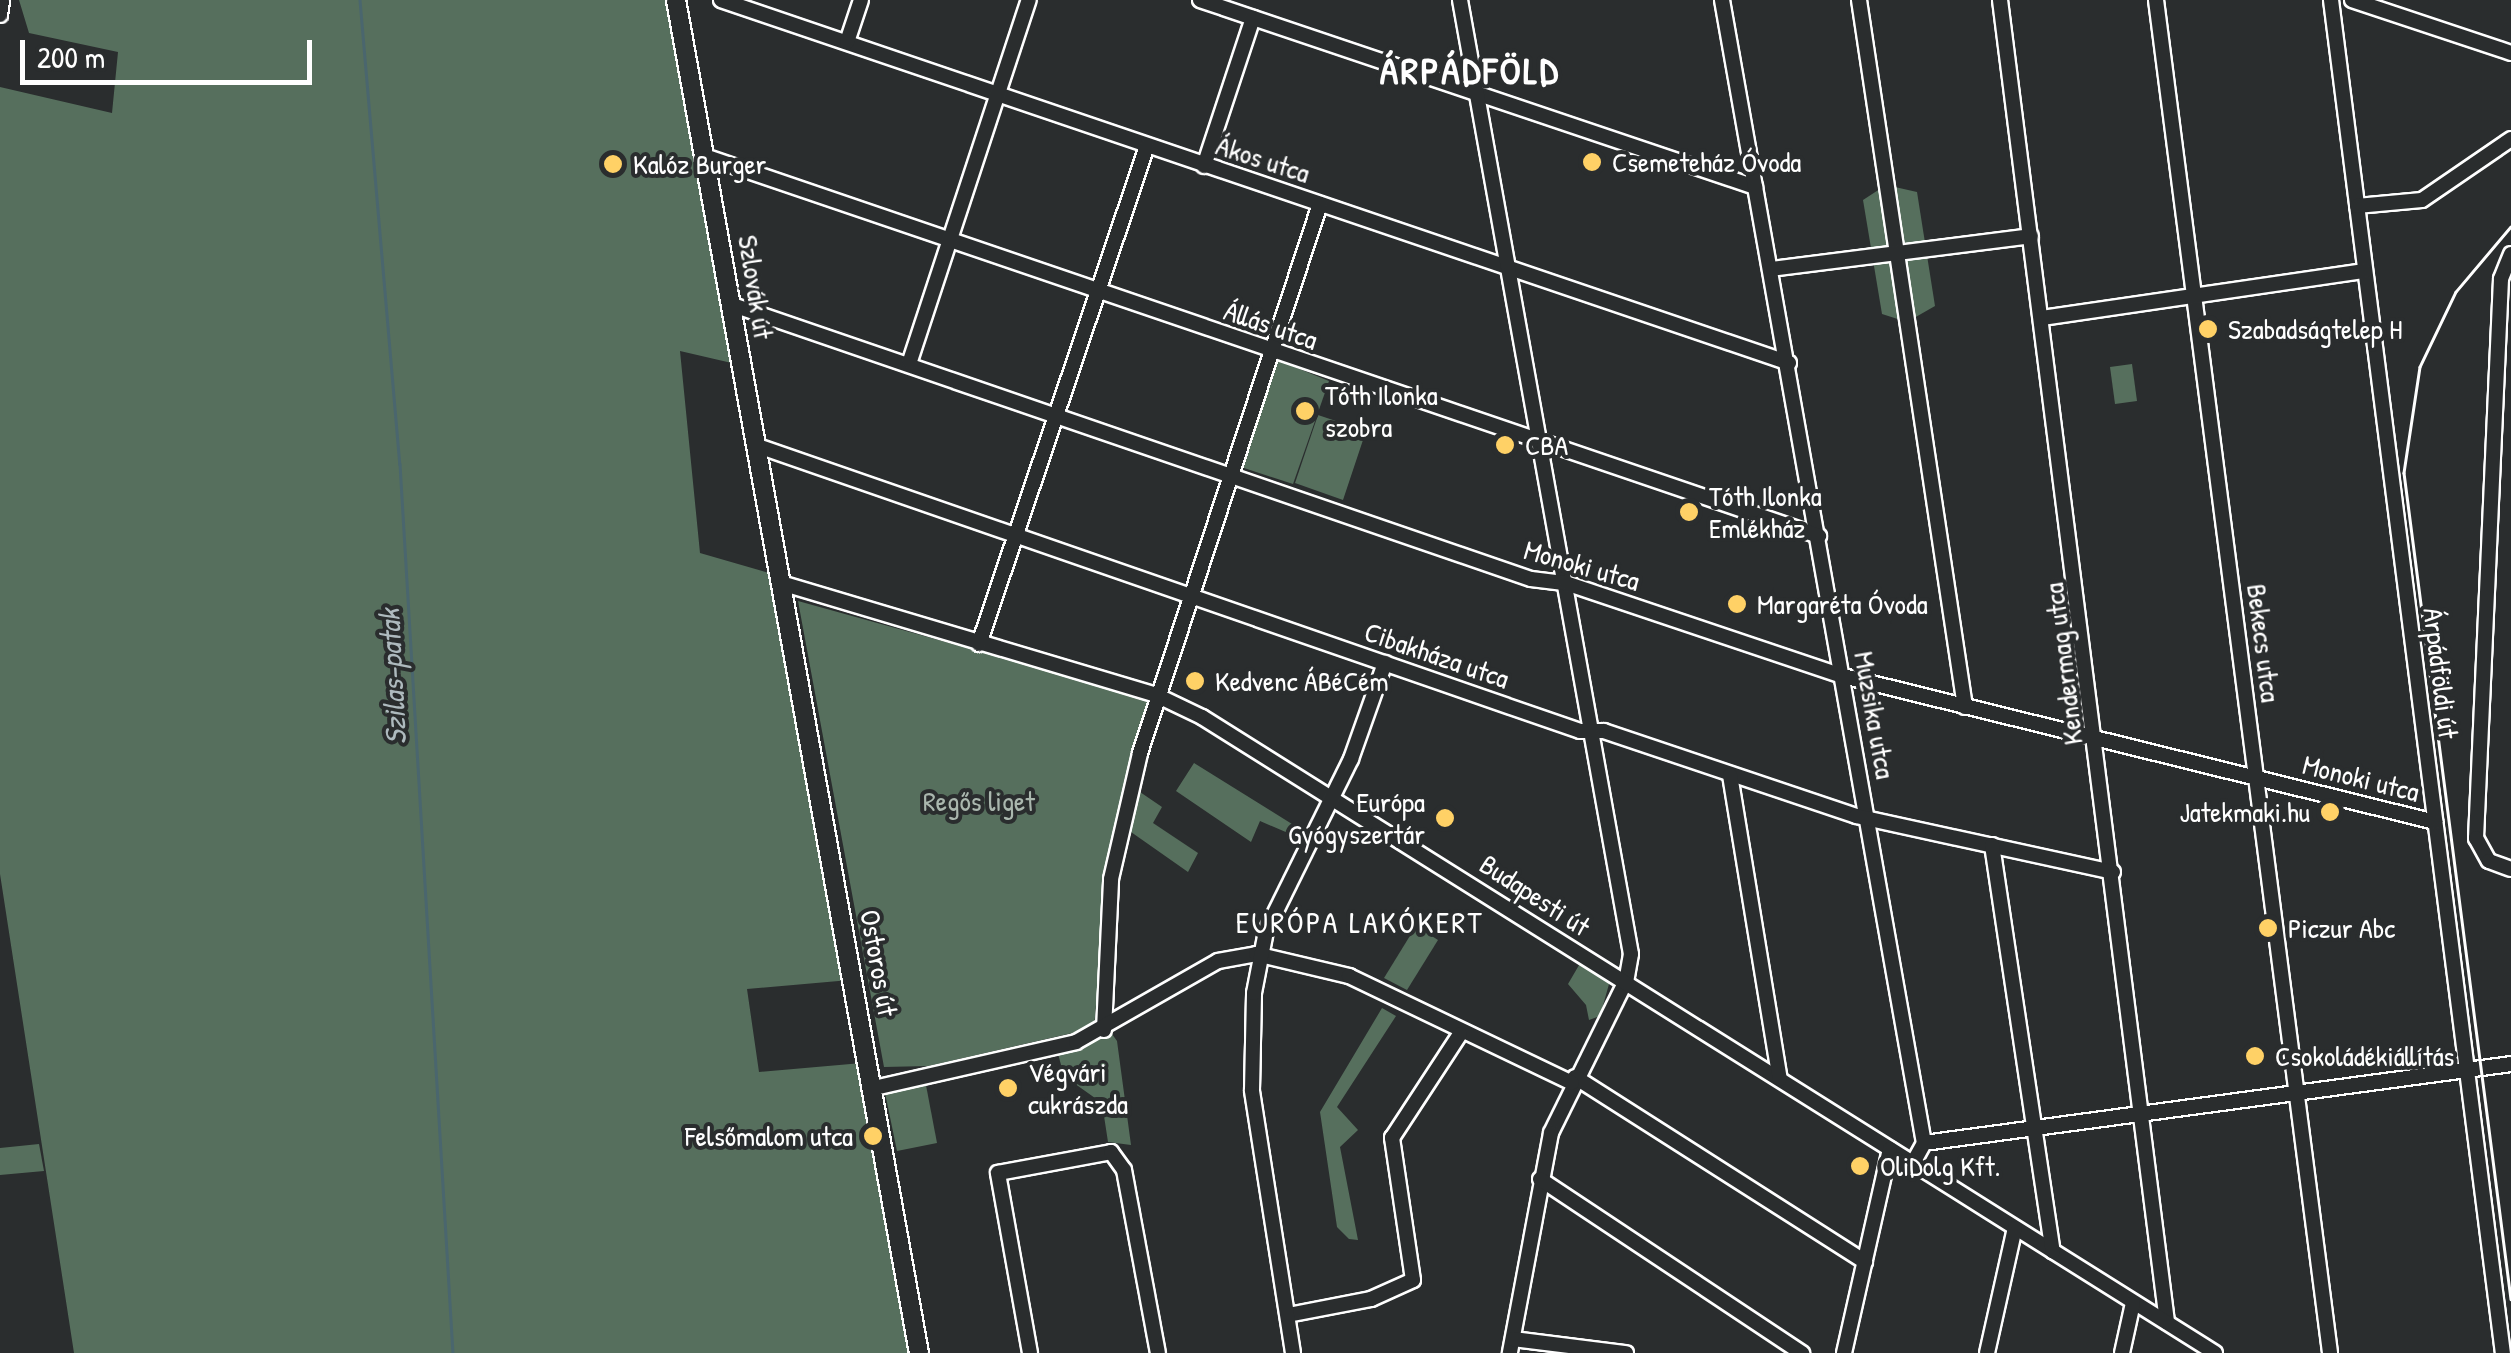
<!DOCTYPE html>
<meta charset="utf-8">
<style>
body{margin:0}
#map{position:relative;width:2511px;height:1353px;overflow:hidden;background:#2a2d2e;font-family:"Patrick Hand",sans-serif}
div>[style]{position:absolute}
.green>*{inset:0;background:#566f5d}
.stream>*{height:2.5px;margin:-1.25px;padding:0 1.25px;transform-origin:1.25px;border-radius:1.25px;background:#4a666e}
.roads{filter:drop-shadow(2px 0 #fff) drop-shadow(-2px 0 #fff) drop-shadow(0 2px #fff) drop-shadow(0 -2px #fff)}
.minor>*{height:14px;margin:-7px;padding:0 7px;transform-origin:7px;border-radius:7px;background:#2a2d2e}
.major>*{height:18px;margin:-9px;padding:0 9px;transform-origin:9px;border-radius:9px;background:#2a2d2e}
.tram>*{height:2.5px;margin:-1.25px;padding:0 1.25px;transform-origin:1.25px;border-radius:1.25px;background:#fff}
.dots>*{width:28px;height:28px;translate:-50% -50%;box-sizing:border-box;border:5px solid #2a2d2e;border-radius:50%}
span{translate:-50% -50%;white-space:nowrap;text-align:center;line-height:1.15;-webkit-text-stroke:8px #2a2d2e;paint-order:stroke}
.street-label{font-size:28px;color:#fff}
.poi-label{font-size:28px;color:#fff}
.left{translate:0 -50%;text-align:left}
.right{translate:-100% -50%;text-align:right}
.park-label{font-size:28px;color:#aab7ae}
.water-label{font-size:30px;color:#aebabe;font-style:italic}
.neighbourhood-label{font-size:30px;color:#fff;letter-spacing:2.5px}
.district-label{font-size:38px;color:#fff;font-weight:700;letter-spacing:2.5px}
.scale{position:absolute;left:20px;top:40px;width:292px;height:45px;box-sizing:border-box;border:5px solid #fff;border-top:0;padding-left:12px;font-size:30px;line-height:35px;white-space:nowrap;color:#fff;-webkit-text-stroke:8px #2a2d2e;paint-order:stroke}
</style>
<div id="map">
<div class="green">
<i style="clip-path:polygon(19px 0,672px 0,736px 364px,680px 351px,700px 553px,776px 575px,850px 980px,747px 989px,759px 1072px,862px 1063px,915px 1353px,74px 1353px,0 874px,0 87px,112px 113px,118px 52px,29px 33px)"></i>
<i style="clip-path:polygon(1886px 185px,1917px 192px,1935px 306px,1907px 322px,1882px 314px,1863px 200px)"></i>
<i style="clip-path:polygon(1275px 359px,1329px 381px,1293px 484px,1238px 466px)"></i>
<i style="clip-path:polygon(2132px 364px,2137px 401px,2115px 404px,2110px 367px)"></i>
<i style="clip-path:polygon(1318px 415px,1366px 431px,1343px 500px,1295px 483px)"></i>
<i style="clip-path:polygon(798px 601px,1152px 699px,1107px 879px,1094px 1028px,929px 1066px,884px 1067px)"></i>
<i style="clip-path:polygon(1194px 763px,1292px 824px,1288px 833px,1260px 821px,1251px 842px,1176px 791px)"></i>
<i style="clip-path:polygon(1140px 792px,1162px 807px,1153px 823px,1198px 853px,1188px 872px,1131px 832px)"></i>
<i style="clip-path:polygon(1416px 926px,1438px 940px,1407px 990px,1384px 978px)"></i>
<i style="clip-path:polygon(1582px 960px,1611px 977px,1600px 1016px,1589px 1020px,1586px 1005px,1568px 984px)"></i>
<i style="clip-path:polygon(1382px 1008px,1396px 1016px,1337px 1107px,1358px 1130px,1340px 1147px,1358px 1240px,1349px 1239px,1337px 1227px,1320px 1112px)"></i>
<i style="clip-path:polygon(1112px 1034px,1117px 1041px,1131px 1145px,1108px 1142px,1102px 1103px,1064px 1076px,1057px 1050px)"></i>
<i style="clip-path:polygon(925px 1080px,937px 1143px,897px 1151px,884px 1088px)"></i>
<i style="clip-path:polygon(39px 1144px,44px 1171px,0 1175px,0 1148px)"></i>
</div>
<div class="stream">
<i style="left:360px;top:0;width:466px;rotate:85.1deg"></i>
<i style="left:400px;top:464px;width:891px;rotate:86.59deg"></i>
</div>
<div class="roads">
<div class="minor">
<i style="left:721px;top:0;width:1128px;rotate:18.77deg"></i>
<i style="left:1200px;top:0;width:586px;rotate:18.62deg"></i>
<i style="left:1460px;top:0;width:969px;rotate:79.84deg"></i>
<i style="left:1631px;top:954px;width:27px;rotate:100deg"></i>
<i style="left:1626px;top:981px;width:169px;rotate:116.3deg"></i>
<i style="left:1551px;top:1133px;width:224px;rotate:100.6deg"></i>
<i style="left:1722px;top:0;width:1161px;rotate:79.98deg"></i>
<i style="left:1859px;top:0;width:715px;rotate:81.47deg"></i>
<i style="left:2000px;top:0;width:1333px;rotate:82.8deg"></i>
<i style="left:2156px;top:0;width:1364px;rotate:82.67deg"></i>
<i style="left:2331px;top:0;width:1364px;rotate:82.76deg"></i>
<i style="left:2352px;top:0;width:168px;rotate:18.4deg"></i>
<i style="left:0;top:15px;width:15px;rotate:-82deg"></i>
<i style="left:847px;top:42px;width:44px;rotate:-71.6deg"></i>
<i style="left:707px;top:157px;width:1175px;rotate:18.82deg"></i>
<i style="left:1204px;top:166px;width:156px;rotate:-71.7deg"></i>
<i style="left:2357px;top:206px;width:65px;rotate:-5.3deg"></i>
<i style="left:2422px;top:200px;width:108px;rotate:-34.4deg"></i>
<i style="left:2511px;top:254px;width:27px;rotate:112deg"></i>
<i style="left:2501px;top:279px;width:560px;rotate:92.56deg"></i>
<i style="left:2476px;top:838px;width:26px;rotate:61deg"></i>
<i style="left:2489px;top:861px;width:23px;rotate:20deg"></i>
<i style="left:1771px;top:269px;width:262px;rotate:-7.2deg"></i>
<i style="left:730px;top:304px;width:847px;rotate:18.95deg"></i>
<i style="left:1531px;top:579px;width:35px;rotate:7deg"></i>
<i style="left:1566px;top:583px;width:292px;rotate:18.6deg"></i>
<i style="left:1843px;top:676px;width:610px;rotate:13.85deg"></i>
<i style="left:2042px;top:318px;width:326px;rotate:-8.3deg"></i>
<i style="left:910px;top:361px;width:380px;rotate:-71.8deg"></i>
<i style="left:755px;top:445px;width:873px;rotate:19.12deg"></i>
<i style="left:1580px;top:731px;width:24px"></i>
<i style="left:1604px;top:731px;width:266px;rotate:18.6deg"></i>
<i style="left:1856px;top:816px;width:263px;rotate:12.3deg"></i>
<i style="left:781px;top:583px;width:391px;rotate:16.6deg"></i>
<i style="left:1156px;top:695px;width:51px;rotate:25.6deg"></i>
<i style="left:1202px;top:717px;width:1196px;rotate:32.12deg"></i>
<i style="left:979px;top:644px;width:526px;rotate:-71.36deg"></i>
<i style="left:1730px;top:775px;width:308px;rotate:80.7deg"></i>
<i style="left:1992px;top:845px;width:411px;rotate:81.5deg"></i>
<i style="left:1104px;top:1030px;width:151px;rotate:-87.3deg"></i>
<i style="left:1111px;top:879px;width:129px;rotate:-77deg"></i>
<i style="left:1140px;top:753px;width:578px;rotate:-71.85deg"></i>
<i style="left:1575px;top:1077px;width:344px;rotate:32.5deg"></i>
<i style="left:874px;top:1088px;width:207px;rotate:-12.8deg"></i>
<i style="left:1076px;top:1042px;width:163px;rotate:-29.7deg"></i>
<i style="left:1218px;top:961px;width:39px;rotate:-10deg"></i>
<i style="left:1256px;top:954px;width:96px;rotate:13.3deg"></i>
<i style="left:1349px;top:976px;width:247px;rotate:25.6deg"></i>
<i style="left:1913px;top:1163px;width:23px;rotate:-61deg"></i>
<i style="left:1924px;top:1143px;width:592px;rotate:-7.66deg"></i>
<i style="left:1540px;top:1179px;width:315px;rotate:33.6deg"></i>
<i style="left:1288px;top:1315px;width:85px;rotate:-10.9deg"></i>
<i style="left:1371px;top:1299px;width:46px;rotate:-24.3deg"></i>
<i style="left:1413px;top:1280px;width:144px;rotate:-98.4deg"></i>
<i style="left:1392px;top:1138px;width:124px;rotate:-56.8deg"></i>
<i style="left:1513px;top:1339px;width:114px;rotate:7.1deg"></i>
<i style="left:1030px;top:1353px;width:183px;rotate:-100.1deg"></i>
<i style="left:998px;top:1173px;width:115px;rotate:-10.5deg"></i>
<i style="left:1111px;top:1152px;width:22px;rotate:54deg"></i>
<i style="left:1124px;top:1170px;width:186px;rotate:79.5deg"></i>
<i style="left:1293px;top:1353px;width:266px;rotate:-98.9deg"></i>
<i style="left:1252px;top:1090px;width:97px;rotate:-88.8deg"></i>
<i style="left:1254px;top:993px;width:63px;rotate:-79deg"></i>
<i style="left:1266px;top:931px;width:192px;rotate:-63.7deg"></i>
<i style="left:1351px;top:759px;width:102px;rotate:-70.5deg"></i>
<i style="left:1844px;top:1353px;width:209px;rotate:-77.3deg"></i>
<i style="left:1987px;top:1353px;width:128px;rotate:-77.4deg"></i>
<i style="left:2122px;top:1353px;width:51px;rotate:-77.6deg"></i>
</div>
<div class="major">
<i style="left:676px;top:0;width:1375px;rotate:79.82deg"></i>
</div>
</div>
<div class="tram">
<i style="left:2511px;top:227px;width:85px;rotate:130.2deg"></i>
<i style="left:2456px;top:292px;width:83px;rotate:115.6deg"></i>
<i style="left:2420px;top:367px;width:107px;rotate:98.6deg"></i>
<i style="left:2404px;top:473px;width:833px;rotate:82.62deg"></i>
</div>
<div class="dots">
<i style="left:1592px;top:162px;background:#ffd166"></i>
<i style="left:613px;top:164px;background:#ffd166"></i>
<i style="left:2208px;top:329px;background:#ffd166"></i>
<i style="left:1305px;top:411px;background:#ffd166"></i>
<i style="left:1505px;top:445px;background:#ffd166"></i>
<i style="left:1689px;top:512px;background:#ffd166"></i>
<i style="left:1737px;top:604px;background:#ffd166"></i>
<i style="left:1195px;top:681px;background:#ffd166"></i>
<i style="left:2330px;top:812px;background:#ffd166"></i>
<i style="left:1445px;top:818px;background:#ffd166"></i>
<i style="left:2268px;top:928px;background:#ffd166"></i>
<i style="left:2255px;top:1056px;background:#ffd166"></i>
<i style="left:1008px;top:1088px;background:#ffd166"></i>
<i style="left:873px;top:1136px;background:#ffd166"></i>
<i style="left:1860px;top:1166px;background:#ffd166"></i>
</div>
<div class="street-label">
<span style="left:1263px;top:159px;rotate:18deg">Ákos utca</span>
<span style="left:756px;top:287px;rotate:81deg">Szlovák út</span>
<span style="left:1271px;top:325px;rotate:19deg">Állás utca</span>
<span style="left:1582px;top:565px;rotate:16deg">Monoki utca</span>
<span style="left:2264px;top:643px;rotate:83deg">Bekecs utca</span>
<span style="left:1437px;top:655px;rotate:19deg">Cibakháza utca</span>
<span style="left:2063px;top:664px;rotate:-97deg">Kendermag utca</span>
<span style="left:2441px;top:673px;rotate:83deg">Árpádföldi út</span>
<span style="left:1875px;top:715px;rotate:80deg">Muzsika utca</span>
<span style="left:2361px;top:778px;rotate:14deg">Monoki utca</span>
<span style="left:1535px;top:895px;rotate:33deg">Budapesti út</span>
<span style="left:879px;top:963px;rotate:80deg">Ostoros út</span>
</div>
<div class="poi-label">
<span class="left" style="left:1612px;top:162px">Csemeteház Óvoda</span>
<span class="left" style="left:633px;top:164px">Kalóz Burger</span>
<span class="left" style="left:2228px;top:329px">Szabadságtelep H</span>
<span class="left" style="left:1325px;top:411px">Tóth Ilonka<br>szobra</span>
<span class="left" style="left:1525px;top:445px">CBA</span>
<span class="left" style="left:1709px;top:512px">Tóth Ilonka<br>Emlékház</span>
<span class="left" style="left:1757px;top:604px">Margaréta Óvoda</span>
<span class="left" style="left:1215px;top:681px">Kedvenc ÁBéCém</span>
<span class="right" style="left:1425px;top:818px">Európa<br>Gyógyszertár</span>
<span class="right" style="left:2310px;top:812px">Jatekmaki.hu</span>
<span class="left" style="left:2288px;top:928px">Piczur Abc</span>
<span class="left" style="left:2275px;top:1056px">Csokoládékiállítás</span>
<span class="left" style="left:1028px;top:1088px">Végvári<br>cukrászda</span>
<span class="right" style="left:853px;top:1136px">Felsőmalom utca</span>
<span class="left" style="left:1880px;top:1166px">OliDolg Kft.</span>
</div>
<div class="park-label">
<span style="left:979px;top:801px">Regős liget</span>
</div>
<div class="water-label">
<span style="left:392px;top:677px;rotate:-93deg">Szilas-patak</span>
</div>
<div class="neighbourhood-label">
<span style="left:1360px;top:922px">EURÓPA LAKÓKERT</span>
</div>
<div class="district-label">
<span style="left:1470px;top:71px">ÁRPÁDFÖLD</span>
</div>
<div class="scale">200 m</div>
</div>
